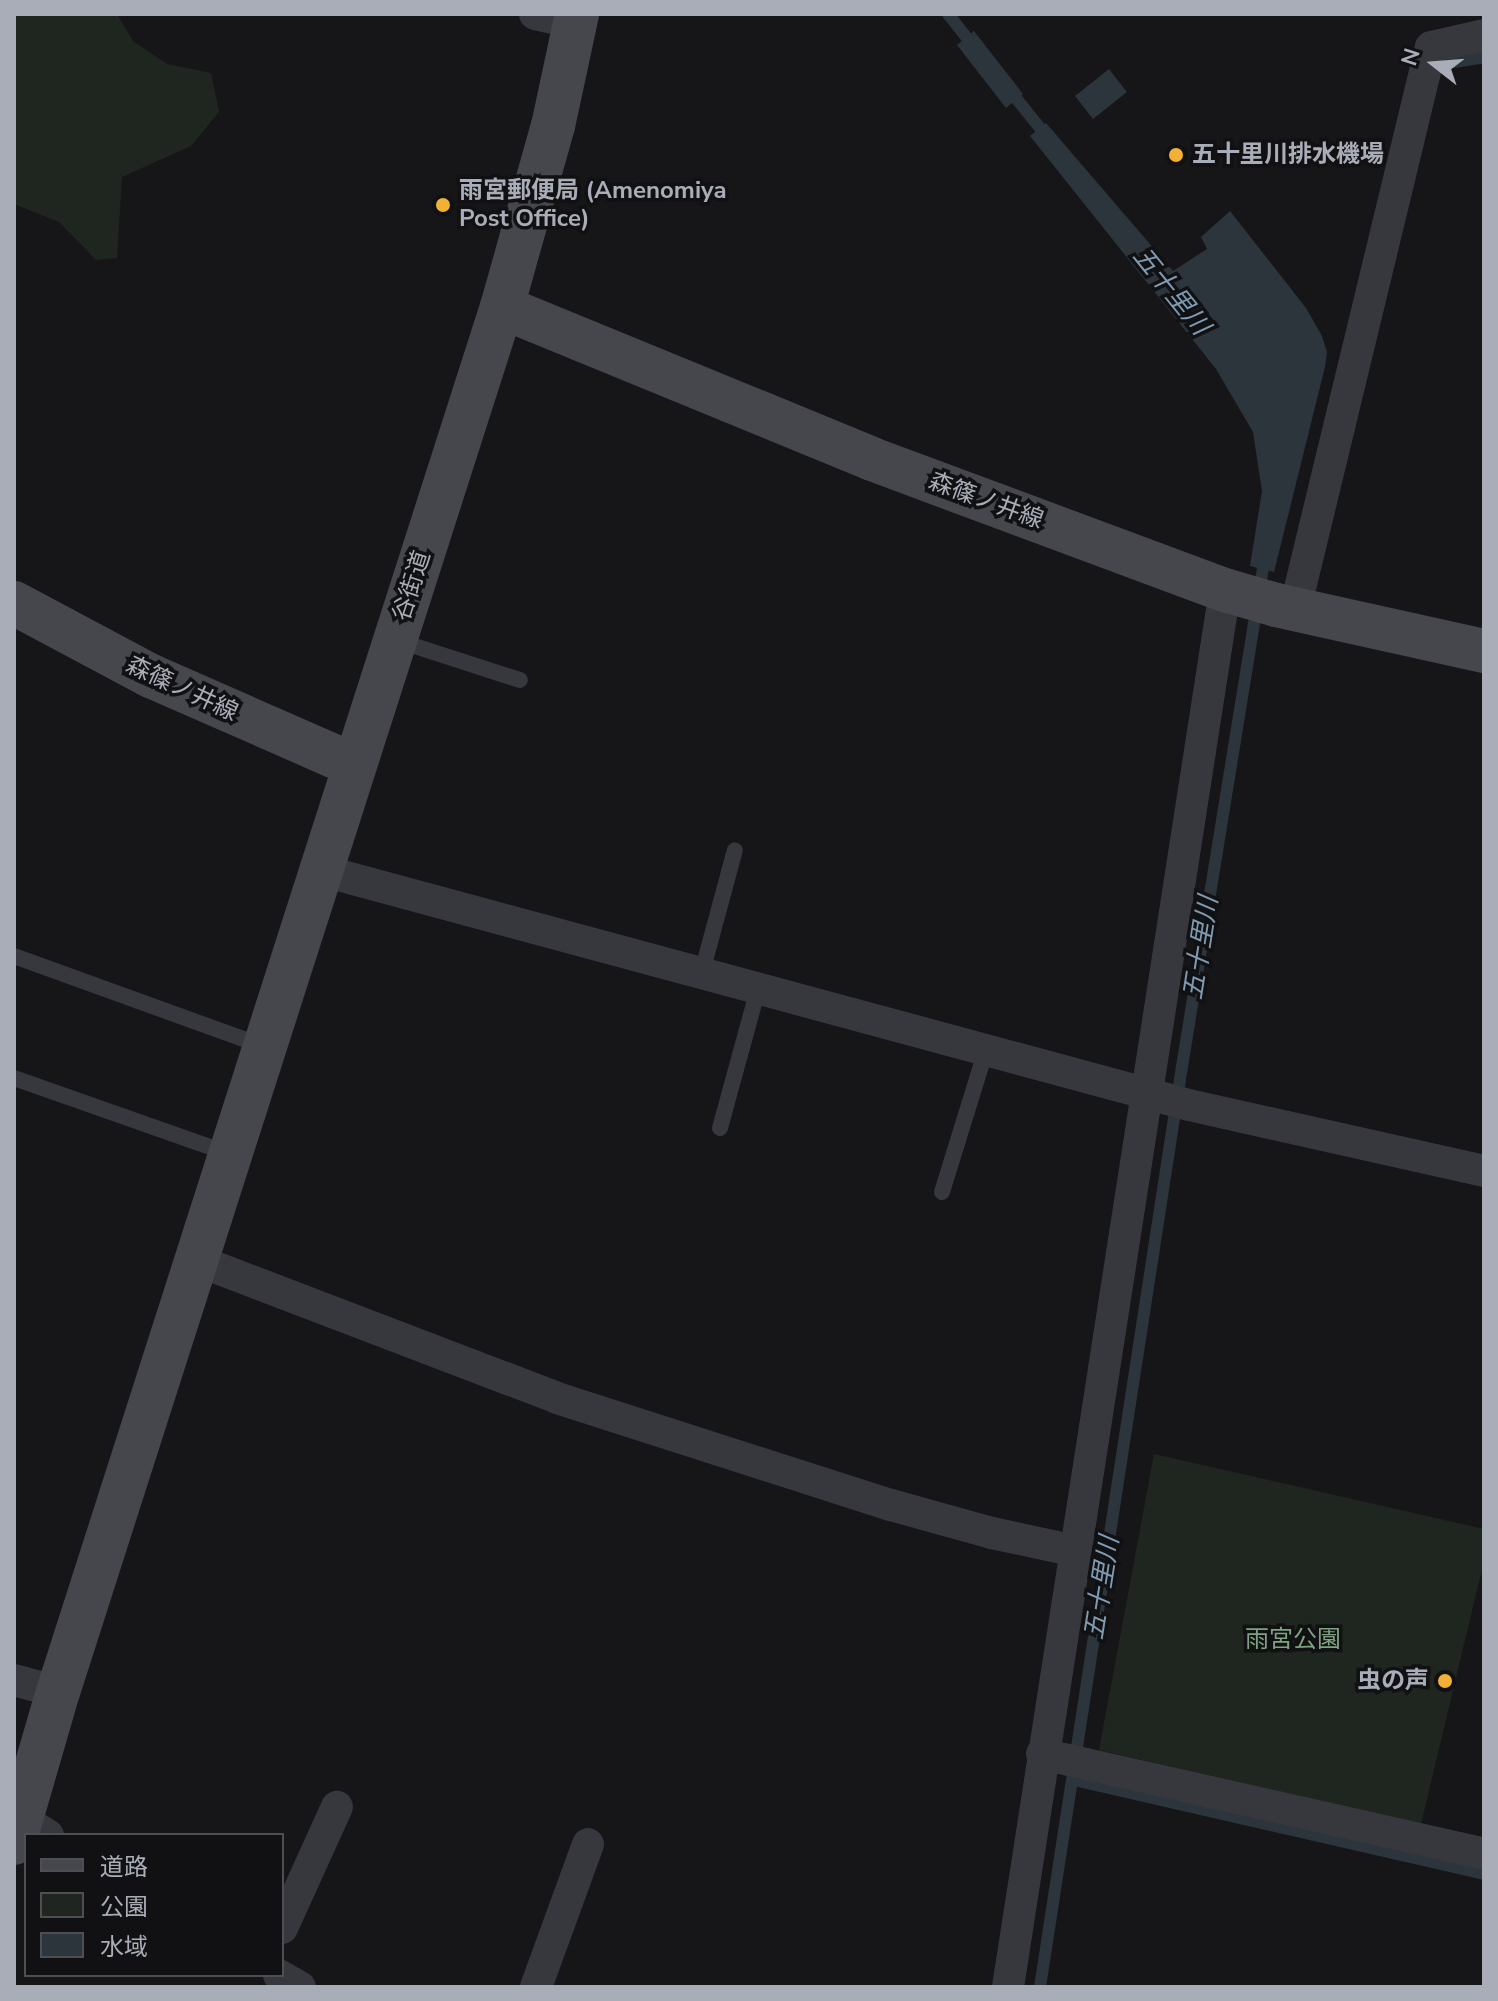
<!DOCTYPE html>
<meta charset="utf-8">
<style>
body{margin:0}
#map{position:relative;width:1498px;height:2001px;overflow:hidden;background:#161618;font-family:"Nunito Sans","Noto Sans JP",sans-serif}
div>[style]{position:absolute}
.green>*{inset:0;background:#1e261f}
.water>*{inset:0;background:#2c353c}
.stream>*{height:12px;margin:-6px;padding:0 6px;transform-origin:6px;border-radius:6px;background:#2c353c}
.lane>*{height:16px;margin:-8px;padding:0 8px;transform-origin:8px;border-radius:8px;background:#37383d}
.street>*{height:32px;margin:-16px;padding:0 16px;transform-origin:16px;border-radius:16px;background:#37383d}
.secondary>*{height:44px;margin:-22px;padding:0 22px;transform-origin:22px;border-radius:22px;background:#45474d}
.dots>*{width:22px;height:22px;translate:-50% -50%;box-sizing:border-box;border:4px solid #111113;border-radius:50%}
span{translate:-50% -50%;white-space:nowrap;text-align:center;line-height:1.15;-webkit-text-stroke:7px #111113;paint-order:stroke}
.poi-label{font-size:24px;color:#a8adb8;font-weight:700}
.left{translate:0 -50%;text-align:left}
.right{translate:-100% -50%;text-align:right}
.street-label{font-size:24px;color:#a8adb8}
.park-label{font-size:24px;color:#7fa381}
.water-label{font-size:26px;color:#7f9bb3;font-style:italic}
.frame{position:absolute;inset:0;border:16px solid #a8adb8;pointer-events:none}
.legend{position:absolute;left:24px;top:1833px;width:260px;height:144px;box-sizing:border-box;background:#111113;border:2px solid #4d4f55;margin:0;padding:10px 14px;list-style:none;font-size:24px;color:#a8adb8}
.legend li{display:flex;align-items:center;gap:16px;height:40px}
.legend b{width:40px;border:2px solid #4d4f55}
.north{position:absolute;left:1394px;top:24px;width:80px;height:80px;-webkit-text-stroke:6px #111113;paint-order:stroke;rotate:287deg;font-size:22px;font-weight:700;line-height:32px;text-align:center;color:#a8adb8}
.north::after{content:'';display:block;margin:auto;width:28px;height:36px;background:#a8adb8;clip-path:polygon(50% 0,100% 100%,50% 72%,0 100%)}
</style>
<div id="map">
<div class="green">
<i style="clip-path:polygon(14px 14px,117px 14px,133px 41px,167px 64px,211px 73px,219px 112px,191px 146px,122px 177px,117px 258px,96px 260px,59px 222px,14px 204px)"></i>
<i style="clip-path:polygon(1154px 1454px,1484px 1529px,1484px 1561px,1421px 1824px,1099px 1750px)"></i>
</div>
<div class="water">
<i style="clip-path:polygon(974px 31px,1023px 94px,1006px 108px,957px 45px)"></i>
<i style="clip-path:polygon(1109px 69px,1127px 92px,1093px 119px,1075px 96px)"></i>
<i style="clip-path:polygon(1046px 123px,1173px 271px,1207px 249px,1201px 237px,1230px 211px,1306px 308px,1322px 336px,1327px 352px,1325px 367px,1274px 572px,1250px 566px,1262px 491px,1253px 432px,1216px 369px,1030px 136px)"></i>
</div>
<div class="stream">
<i style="left:948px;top:14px;width:43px;rotate:51.5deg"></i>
<i style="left:1454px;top:62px;width:30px;rotate:-9deg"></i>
<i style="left:1007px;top:87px;width:65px;rotate:51.2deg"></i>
<i style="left:1074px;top:1780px;width:421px;rotate:12.9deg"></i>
<i style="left:1040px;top:1987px;width:919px;rotate:-81.23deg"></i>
<i style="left:1180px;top:1079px;width:530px;rotate:-80.77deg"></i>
</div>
<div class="lane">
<i style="left:396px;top:640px;width:130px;rotate:17.9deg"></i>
<i style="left:14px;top:956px;width:265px;rotate:19.9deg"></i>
<i style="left:702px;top:972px;width:126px;rotate:-74.9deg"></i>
<i style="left:14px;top:1078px;width:229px;rotate:19.4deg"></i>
<i style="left:720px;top:1128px;width:144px;rotate:-74.7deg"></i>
<i style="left:942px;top:1192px;width:149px;rotate:-72.8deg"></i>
</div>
<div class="street">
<i style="left:535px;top:14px;width:42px;rotate:12.4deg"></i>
<i style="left:1295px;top:609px;width:578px;rotate:-76.4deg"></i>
<i style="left:1431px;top:47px;width:54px;rotate:-12.8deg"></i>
<i style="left:320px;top:870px;width:900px;rotate:15.13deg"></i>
<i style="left:1189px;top:1105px;width:302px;rotate:12.6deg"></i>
<i style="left:199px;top:1261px;width:383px;rotate:20.9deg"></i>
<i style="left:557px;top:1398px;width:351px;rotate:17.8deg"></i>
<i style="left:891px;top:1505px;width:105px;rotate:15.5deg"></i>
<i style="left:992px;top:1533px;width:85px;rotate:12.2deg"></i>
<i style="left:14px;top:1680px;width:46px;rotate:15.3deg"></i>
<i style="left:1042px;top:1754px;width:453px;rotate:12.7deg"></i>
<i style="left:14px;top:1814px;width:40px;rotate:32deg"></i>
<i style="left:282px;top:1928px;width:133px;rotate:-65.6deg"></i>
<i style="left:279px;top:1975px;width:24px;rotate:30deg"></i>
<i style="left:536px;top:1987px;width:152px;rotate:-70deg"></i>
<i style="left:1008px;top:1987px;width:1414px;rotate:-81.17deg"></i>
</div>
<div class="secondary">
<i style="left:502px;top:307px;width:400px;rotate:22.3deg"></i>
<i style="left:872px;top:459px;width:377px;rotate:20.4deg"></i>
<i style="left:1225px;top:590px;width:53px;rotate:16.4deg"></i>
<i style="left:1276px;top:605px;width:213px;rotate:12.5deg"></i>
<i style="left:14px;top:603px;width:155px;rotate:28.1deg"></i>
<i style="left:151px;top:676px;width:222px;rotate:23.7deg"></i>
<i style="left:14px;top:1843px;width:157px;rotate:-73.8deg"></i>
<i style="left:58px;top:1692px;width:1454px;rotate:-72.23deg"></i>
<i style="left:502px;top:307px;width:188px;rotate:-74.3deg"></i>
<i style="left:553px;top:126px;width:115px;rotate:-77.9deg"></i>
</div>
<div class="dots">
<i style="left:1176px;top:155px;background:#f2b134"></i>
<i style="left:443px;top:205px;background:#f2b134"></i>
<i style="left:1445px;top:1681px;background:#f2b134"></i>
</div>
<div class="poi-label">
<span class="left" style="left:1192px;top:155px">五十里川排水機場</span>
<span class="left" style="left:459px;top:205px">雨宮郵便局 (Amenomiya<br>Post Office)</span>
<span class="right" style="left:1429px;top:1681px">虫の声</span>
</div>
<div class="street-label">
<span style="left:986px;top:501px;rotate:20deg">森篠ノ井線</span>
<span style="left:412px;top:586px;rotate:-72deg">谷街道</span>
<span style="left:182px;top:689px;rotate:25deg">森篠ノ井線</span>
</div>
<div class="park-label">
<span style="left:1293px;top:1640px">雨宮公園</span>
</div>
<div class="water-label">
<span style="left:1171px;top:291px;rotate:51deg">五十里川</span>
<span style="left:1201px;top:948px;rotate:-81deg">五十里川</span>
<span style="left:1102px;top:1588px;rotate:-81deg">五十里川</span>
</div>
<div class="frame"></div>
<ul class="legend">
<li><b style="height:10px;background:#45474d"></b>道路</li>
<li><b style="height:22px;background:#1e261f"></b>公園</li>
<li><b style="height:22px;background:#2c353c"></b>水域</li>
</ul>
<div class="north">N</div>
</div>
